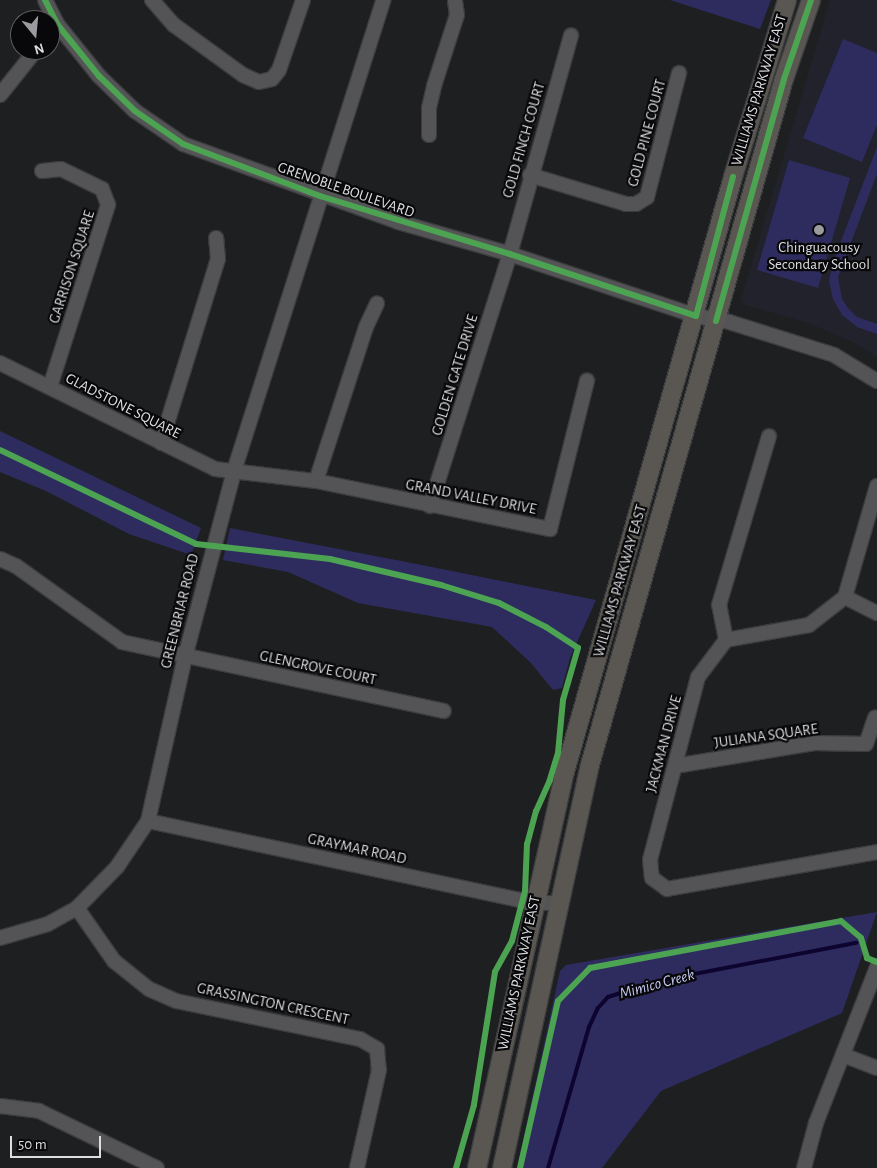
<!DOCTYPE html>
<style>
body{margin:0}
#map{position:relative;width:877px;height:1168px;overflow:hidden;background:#1e1f21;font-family:"Alegreya Sans",sans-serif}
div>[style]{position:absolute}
.built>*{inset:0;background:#21222b}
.green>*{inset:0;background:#2e2c5f}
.stream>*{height:4px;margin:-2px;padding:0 2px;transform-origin:2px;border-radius:2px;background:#0e0430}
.roads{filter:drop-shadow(1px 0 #3b3c3e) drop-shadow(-1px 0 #3b3c3e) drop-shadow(0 1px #3b3c3e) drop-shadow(0 -1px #3b3c3e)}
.minor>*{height:14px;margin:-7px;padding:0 7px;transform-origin:7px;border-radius:7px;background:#545456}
.major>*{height:18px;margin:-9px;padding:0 9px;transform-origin:9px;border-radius:9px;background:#5a5652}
.cycleway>*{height:6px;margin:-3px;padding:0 3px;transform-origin:3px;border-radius:3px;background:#4ca352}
.dots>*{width:14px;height:14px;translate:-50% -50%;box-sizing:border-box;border:2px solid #08080a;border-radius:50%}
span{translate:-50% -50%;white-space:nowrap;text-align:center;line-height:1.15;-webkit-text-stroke:4.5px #08080a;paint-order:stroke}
.street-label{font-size:15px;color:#dddee1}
.poi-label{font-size:15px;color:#dddee1}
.water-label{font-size:16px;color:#c6c8f1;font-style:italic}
.north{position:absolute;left:10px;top:10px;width:50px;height:50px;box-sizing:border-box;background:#08080a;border:1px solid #5d5e60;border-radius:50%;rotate:163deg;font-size:14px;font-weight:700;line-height:20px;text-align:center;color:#dddee1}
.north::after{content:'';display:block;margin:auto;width:18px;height:22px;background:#9a9b9e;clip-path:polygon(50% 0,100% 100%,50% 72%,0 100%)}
.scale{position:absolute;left:10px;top:1136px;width:91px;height:22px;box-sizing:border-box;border:2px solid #dddee1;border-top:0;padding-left:6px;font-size:15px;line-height:18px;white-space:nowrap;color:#dddee1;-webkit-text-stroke:4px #08080a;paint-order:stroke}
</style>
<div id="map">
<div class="built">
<i style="clip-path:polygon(830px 0,877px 0,877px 357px,853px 342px,808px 323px,745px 305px,741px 300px)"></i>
</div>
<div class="green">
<i style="clip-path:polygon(670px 0,771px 0,760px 29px)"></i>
<i style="clip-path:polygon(843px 39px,877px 53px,877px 125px,862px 162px,803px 138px)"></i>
<i style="clip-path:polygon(877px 147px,877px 174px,838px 277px,842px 299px,848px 308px,857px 317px,877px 324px,877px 334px,857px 327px,842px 315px,833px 299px,829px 281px,833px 262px)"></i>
<i style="clip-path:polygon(789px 160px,850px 178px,818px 288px,757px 270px)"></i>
<i style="clip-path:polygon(0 431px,201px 528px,191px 555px,129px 534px,46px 491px,0 472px)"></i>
<i style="clip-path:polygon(230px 528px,422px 565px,596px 600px,570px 658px,562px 688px,553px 690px,531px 663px,492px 627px,358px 603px,288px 572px,223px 560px)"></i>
<i style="clip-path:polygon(877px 912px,842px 1013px,661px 1091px,602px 1168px,517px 1168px,560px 971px,566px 965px)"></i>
</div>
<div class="stream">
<i style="left:548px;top:1168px;width:147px;rotate:-73.8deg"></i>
<i style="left:589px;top:1027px;width:21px;rotate:-65deg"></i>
<i style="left:598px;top:1008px;width:15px;rotate:-48deg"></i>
<i style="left:608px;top:997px;width:52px;rotate:-17.7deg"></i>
<i style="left:658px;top:981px;width:202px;rotate:-10.9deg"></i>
</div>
<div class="roads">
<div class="minor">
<i style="left:45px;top:0;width:27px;rotate:63deg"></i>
<i style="left:57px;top:24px;width:67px;rotate:51.1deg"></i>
<i style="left:99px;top:76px;width:50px;rotate:44.2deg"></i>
<i style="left:135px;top:111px;width:58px;rotate:34.5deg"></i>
<i style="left:183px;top:144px;width:229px;rotate:19.9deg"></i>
<i style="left:398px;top:222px;width:116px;rotate:15.9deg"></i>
<i style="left:510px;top:254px;width:196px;rotate:18.4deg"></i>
<i style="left:696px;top:316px;width:34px;rotate:10deg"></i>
<i style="left:729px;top:322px;width:110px;rotate:17.4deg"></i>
<i style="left:834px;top:355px;width:50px;rotate:31.2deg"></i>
<i style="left:152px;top:0;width:33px;rotate:49deg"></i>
<i style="left:174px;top:25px;width:85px;rotate:35.9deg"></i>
<i style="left:243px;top:75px;width:17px;rotate:24deg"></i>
<i style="left:259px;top:82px;width:13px;rotate:-13deg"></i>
<i style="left:272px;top:79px;width:11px;rotate:-52deg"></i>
<i style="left:279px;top:70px;width:74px;rotate:-71.1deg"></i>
<i style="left:0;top:95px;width:58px;rotate:-51.3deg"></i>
<i style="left:429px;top:135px;width:27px;rotate:-90deg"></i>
<i style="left:429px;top:108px;width:23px;rotate:-77deg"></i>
<i style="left:434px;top:86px;width:75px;rotate:-72.1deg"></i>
<i style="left:457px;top:15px;width:15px;rotate:-98deg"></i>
<i style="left:42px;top:171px;width:19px;rotate:-6deg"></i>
<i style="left:61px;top:169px;width:46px;rotate:26deg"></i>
<i style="left:102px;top:189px;width:17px;rotate:69deg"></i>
<i style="left:108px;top:205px;width:191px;rotate:107.7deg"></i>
<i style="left:530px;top:175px;width:100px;rotate:16.8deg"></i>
<i style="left:626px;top:204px;width:10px"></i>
<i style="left:636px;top:204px;width:13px;rotate:-32deg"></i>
<i style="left:647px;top:197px;width:128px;rotate:-75.5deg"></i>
<i style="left:0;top:363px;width:240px;rotate:26.2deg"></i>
<i style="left:215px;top:469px;width:102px;rotate:6.8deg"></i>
<i style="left:316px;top:481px;width:239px;rotate:11.6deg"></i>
<i style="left:550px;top:529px;width:153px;rotate:-76deg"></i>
<i style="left:161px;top:443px;width:193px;rotate:-72.8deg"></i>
<i style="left:218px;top:259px;width:21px;rotate:-95deg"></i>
<i style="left:316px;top:481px;width:162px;rotate:-72deg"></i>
<i style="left:366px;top:327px;width:26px;rotate:-65deg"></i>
<i style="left:877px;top:486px;width:116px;rotate:106.1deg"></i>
<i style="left:845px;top:597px;width:46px;rotate:142.1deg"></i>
<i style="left:809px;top:625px;width:84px;rotate:169.8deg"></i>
<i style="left:726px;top:640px;width:46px;rotate:127.1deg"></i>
<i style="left:698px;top:677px;width:189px;rotate:104.7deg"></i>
<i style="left:650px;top:860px;width:18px;rotate:84deg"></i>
<i style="left:652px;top:878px;width:19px;rotate:36deg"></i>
<i style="left:667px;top:889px;width:213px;rotate:-10deg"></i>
<i style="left:430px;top:506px;width:264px;rotate:-72.4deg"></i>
<i style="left:510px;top:254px;width:227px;rotate:-74.4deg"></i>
<i style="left:0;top:559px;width:17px;rotate:24deg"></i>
<i style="left:16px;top:566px;width:130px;rotate:35.6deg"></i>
<i style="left:122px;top:642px;width:329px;rotate:12.1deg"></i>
<i style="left:845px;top:597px;width:36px;rotate:27deg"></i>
<i style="left:726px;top:640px;width:36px;rotate:-101deg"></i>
<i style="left:719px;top:605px;width:176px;rotate:-73.5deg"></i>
<i style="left:675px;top:766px;width:141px;rotate:-9.4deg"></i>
<i style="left:814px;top:743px;width:52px;rotate:1.1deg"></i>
<i style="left:866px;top:744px;width:28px;rotate:-71deg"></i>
<i style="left:148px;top:821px;width:394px;rotate:12deg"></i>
<i style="left:533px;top:903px;width:27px"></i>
<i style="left:77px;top:908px;width:65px;rotate:55.1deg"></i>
<i style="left:114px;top:961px;width:45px;rotate:38.7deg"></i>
<i style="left:149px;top:989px;width:30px;rotate:24deg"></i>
<i style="left:176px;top:1001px;width:188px;rotate:11.7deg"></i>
<i style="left:360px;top:1039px;width:20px;rotate:30deg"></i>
<i style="left:377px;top:1049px;width:21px;rotate:85deg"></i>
<i style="left:379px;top:1070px;width:100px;rotate:102.7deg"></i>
<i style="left:0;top:938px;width:50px;rotate:-16.3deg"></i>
<i style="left:48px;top:924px;width:33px;rotate:-29deg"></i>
<i style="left:77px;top:908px;width:57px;rotate:-45.7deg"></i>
<i style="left:117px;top:867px;width:55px;rotate:-56deg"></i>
<i style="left:148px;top:821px;width:168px;rotate:-77.3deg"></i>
<i style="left:185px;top:657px;width:192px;rotate:-75.2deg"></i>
<i style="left:234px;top:471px;width:494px;rotate:-72.4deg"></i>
<i style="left:843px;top:1055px;width:36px;rotate:21deg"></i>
<i style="left:0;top:1106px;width:39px;rotate:7deg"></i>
<i style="left:39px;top:1111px;width:131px;rotate:25.8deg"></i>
<i style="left:804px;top:1168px;width:47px;rotate:-75.1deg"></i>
<i style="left:816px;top:1123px;width:168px;rotate:-68.6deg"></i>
</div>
<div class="major">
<i style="left:477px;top:1168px;width:398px;rotate:-77.5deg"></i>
<i style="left:563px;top:779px;width:626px;rotate:-74.23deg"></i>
<i style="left:733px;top:177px;width:185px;rotate:-73deg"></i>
<i style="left:502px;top:1168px;width:412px;rotate:-77.7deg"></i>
<i style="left:590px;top:765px;width:713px;rotate:-74.21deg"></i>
<i style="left:784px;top:79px;width:83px;rotate:-71.1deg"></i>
</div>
</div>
<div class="cycleway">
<i style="left:45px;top:0;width:27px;rotate:63deg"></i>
<i style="left:57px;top:24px;width:67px;rotate:51.1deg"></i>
<i style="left:99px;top:76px;width:50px;rotate:44.2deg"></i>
<i style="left:135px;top:111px;width:58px;rotate:34.5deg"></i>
<i style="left:183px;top:144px;width:147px;rotate:20.8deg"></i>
<i style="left:320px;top:196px;width:199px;rotate:17deg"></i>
<i style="left:510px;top:254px;width:196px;rotate:18.4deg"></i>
<i style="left:696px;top:316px;width:144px;rotate:-75.1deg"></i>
<i style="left:716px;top:321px;width:251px;rotate:-74.3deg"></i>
<i style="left:784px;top:79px;width:83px;rotate:-71.1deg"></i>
<i style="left:0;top:450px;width:217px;rotate:25.6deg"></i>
<i style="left:196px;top:544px;width:135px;rotate:6.4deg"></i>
<i style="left:330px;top:559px;width:114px;rotate:13.2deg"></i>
<i style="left:441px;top:585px;width:61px;rotate:17.2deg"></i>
<i style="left:499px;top:603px;width:53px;rotate:27.1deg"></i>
<i style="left:546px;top:627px;width:38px;rotate:33deg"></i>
<i style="left:578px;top:648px;width:54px;rotate:106.1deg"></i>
<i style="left:563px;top:700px;width:53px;rotate:95.4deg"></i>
<i style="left:558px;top:753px;width:28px;rotate:107deg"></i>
<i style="left:550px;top:780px;width:34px;rotate:114deg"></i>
<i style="left:536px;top:811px;width:34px;rotate:105deg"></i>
<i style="left:527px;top:844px;width:47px;rotate:92.4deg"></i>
<i style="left:525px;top:891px;width:52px;rotate:104.6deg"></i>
<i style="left:512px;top:941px;width:35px;rotate:119deg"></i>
<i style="left:495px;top:972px;width:135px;rotate:99deg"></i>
<i style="left:474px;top:1105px;width:66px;rotate:105.9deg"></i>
<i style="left:520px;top:1168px;width:171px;rotate:-77.2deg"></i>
<i style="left:558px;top:1001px;width:46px;rotate:-45.9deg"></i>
<i style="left:590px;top:968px;width:255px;rotate:-10.6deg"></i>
<i style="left:841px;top:921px;width:26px;rotate:40deg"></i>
<i style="left:861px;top:938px;width:21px;rotate:73deg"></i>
<i style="left:867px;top:958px;width:11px;rotate:22deg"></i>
</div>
<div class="dots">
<i style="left:819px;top:230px;background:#9a9b9e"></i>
</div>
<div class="street-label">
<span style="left:759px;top:90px;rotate:-73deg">WILLIAMS PARKWAY EAST</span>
<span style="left:647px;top:133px;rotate:-75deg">GOLD PINE COURT</span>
<span style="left:524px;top:140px;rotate:-74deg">GOLD FINCH COURT</span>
<span style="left:346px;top:190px;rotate:19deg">GRENOBLE BOULEVARD</span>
<span style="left:72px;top:267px;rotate:-72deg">GARRISON SQUARE</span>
<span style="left:455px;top:375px;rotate:-73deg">GOLDEN GATE DRIVE</span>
<span style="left:123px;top:406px;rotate:27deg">GLADSTONE SQUARE</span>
<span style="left:471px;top:497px;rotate:11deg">GRAND VALLEY DRIVE</span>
<span style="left:620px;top:581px;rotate:-74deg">WILLIAMS PARKWAY EAST</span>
<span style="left:180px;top:611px;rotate:-76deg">GREENBRIAR ROAD</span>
<span style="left:318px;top:668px;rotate:12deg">GLENGROVE COURT</span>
<span style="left:766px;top:736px;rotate:-8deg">JULIANA SQUARE</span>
<span style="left:664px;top:744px;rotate:-75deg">JACKMAN DRIVE</span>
<span style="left:357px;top:849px;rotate:12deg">GRAYMAR ROAD</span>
<span style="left:519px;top:973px;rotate:-78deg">WILLIAMS PARKWAY EAST</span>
<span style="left:273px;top:1004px;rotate:12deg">GRASSINGTON CRESCENT</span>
</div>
<div class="poi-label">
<span style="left:819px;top:256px">Chinguacousy<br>Secondary School</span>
</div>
<div class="water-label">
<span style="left:657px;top:984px;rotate:-15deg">Mimico Creek</span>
</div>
<div class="north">N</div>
<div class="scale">50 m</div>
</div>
